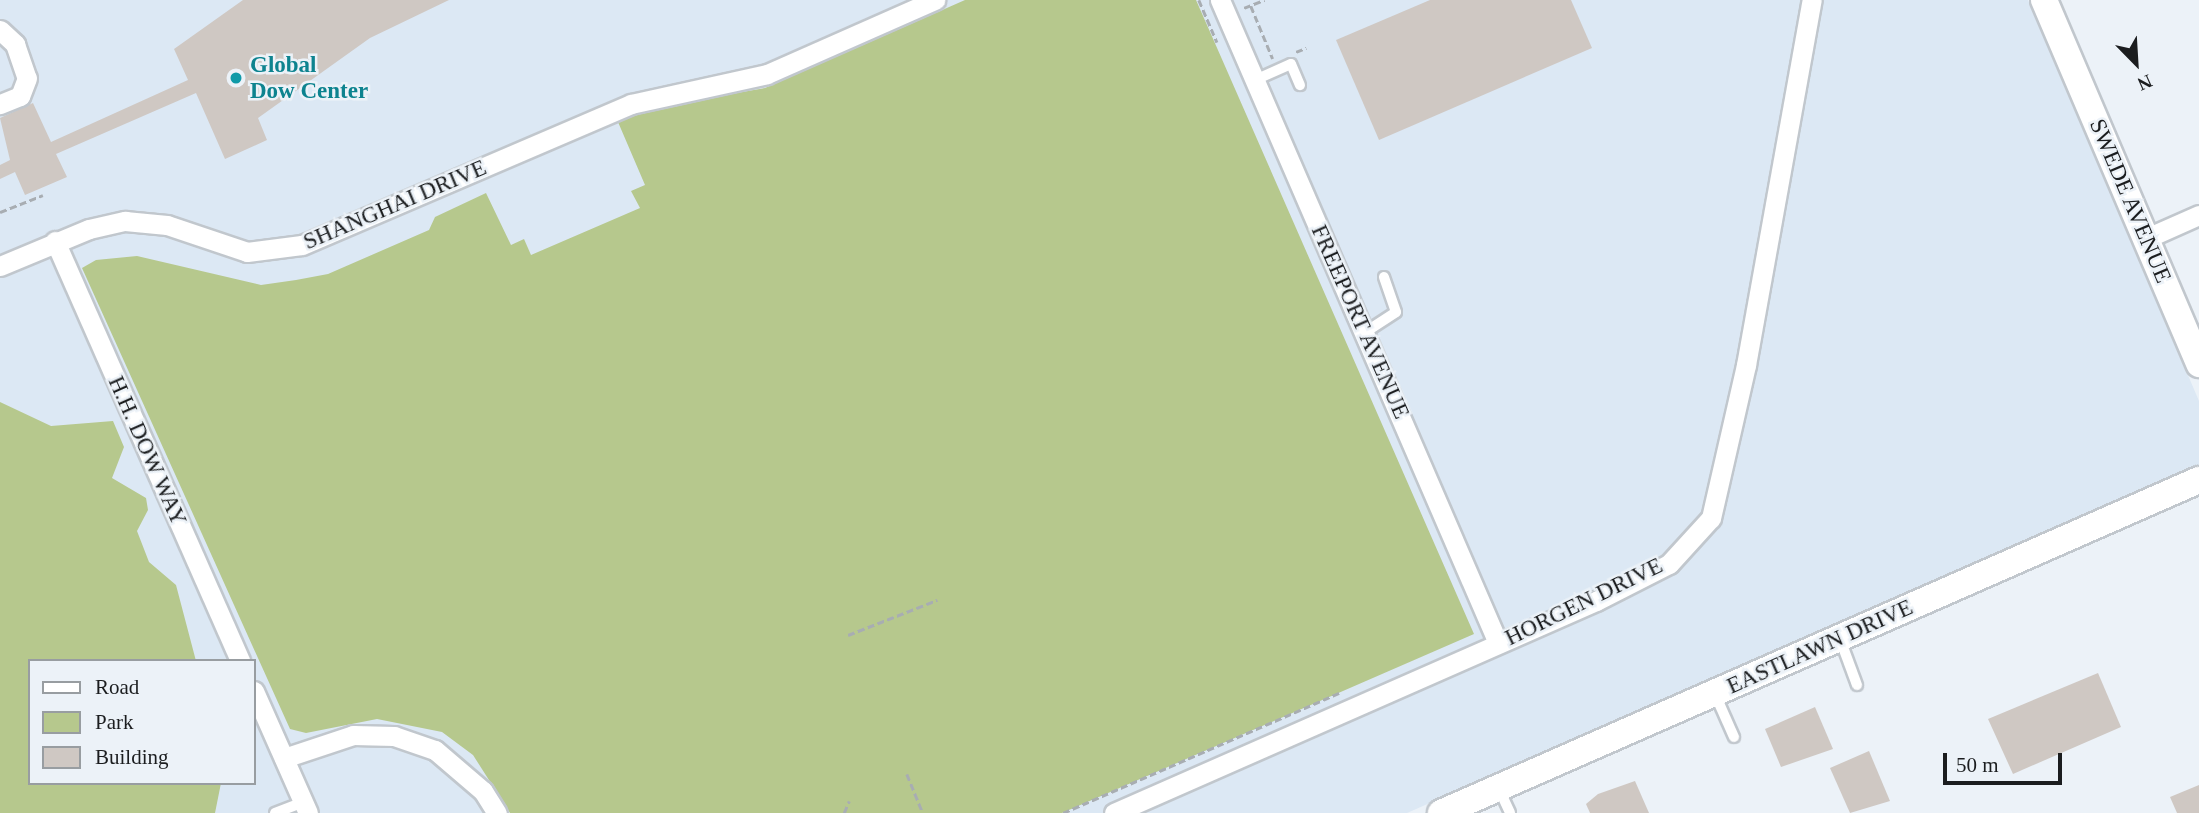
<!DOCTYPE html>
<style>
body{margin:0}
#map{position:relative;width:2199px;height:813px;overflow:hidden;background:#ecf2f8;font-family:Georgia,serif}
div>[style]{position:absolute}
.built>*{inset:0;background:#dce8f4}
.green>*{inset:0;background:#b6c88d}
.building>*{inset:0;background:#cfc8c3}
.path>*{height:2.5px;margin-top:-1.25px;transform-origin:0;background:repeating-linear-gradient(90deg,#a8adb2 0 7px,transparent 0 10.5px)}
.roads{filter:drop-shadow(2px 0 #c1c7cd) drop-shadow(-2px 0 #c1c7cd) drop-shadow(0 2px #c1c7cd) drop-shadow(0 -2px #c1c7cd)}
.lane>*{height:10px;margin:-5px;padding:0 5px;transform-origin:5px;border-radius:5px;background:#fff}
.street>*{height:19px;margin:-9.5px;padding:0 9.5px;transform-origin:9.5px;border-radius:9.5px;background:#fff}
.secondary>*{height:26px;margin:-13px;padding:0 13px;transform-origin:13px;border-radius:13px;background:#fff}
.dots>*{width:19px;height:19px;translate:-50% -50%;box-sizing:border-box;border:4px solid #ecf2f8;border-radius:50%}
span{translate:-50% -50%;white-space:nowrap;text-align:center;line-height:1.15;-webkit-text-stroke:5px #ecf2f8;paint-order:stroke}
.culture-label{font-size:23px;color:#0d838f;font-weight:700}
.left{translate:0 -50%;text-align:left}
.street-label{font-size:23px;color:#1b1d1f}
.legend{position:absolute;left:28px;top:659px;width:228px;height:126px;box-sizing:border-box;background:#ecf2f8;border:2px solid #989da1;margin:0;padding:9px 12px;list-style:none;font-size:21px;color:#1b1d1f}
.legend li{display:flex;align-items:center;gap:14px;height:35px}
.legend b{width:35px;border:2px solid #989da1}
.north{position:absolute;left:2101px;top:28px;width:70px;height:70px;-webkit-text-stroke:5px #ecf2f8;paint-order:stroke;rotate:156deg;font-size:19px;font-weight:700;line-height:28px;text-align:center;color:#1b1d1f}
.north::after{content:'';display:block;margin:auto;width:24px;height:32px;background:#1b1d1f;clip-path:polygon(50% 0,100% 100%,50% 72%,0 100%)}
.scale{position:absolute;left:1943px;top:753px;width:119px;height:32px;box-sizing:border-box;border:4px solid #1b1d1f;border-top:0;padding-left:9px;font-size:21px;line-height:24px;white-space:nowrap;color:#1b1d1f;-webkit-text-stroke:5px #ecf2f8;paint-order:stroke}
</style>
<div id="map">
<div class="built">
<i style="clip-path:polygon(evenodd,0 0,2028px 0,2199px 401px,2199px 466px,1407px 813px,0 813px,0 0,30px 661px,254px 661px,254px 783px,30px 783px,30px 661px)"></i>
</div>
<div class="green">
<i style="clip-path:polygon(965px 0,1196px 0,1474px 634px,1062px 813px,510px 813px,473px 755px,442px 732px,377px 719px,306px 733px,290px 729px,82px 268px,96px 260px,137px 256px,261px 285px,296px 280px,328px 274px,429px 230px,435px 217px,486px 193px,511px 245px,524px 239px,531px 255px,640px 208px,631px 191px,645px 185px,618px 122px,661px 106px,765px 88px)"></i>
<i style="clip-path:polygon(0 402px,51px 426px,113px 421px,124px 447px,112px 478px,146px 498px,148px 510px,137px 531px,149px 562px,176px 585px,196px 661px,30px 661px,30px 783px,221px 783px,215px 813px,0 813px)"></i>
</div>
<div class="building">
<i style="clip-path:polygon(243px 0,449px 0,370px 38px,258px 118px,267px 140px,225px 159px,196px 93px,56px 154px,67px 177px,25px 195px,15px 172px,0 179px,0 165px,10px 160px,0 118px,33px 103px,51px 142px,188px 80px,174px 49px)"></i>
<i style="clip-path:polygon(1430px 0,1571px 0,1592px 48px,1379px 140px,1336px 40px)"></i>
<i style="clip-path:polygon(2098px 673px,2121px 727px,2013px 774px,1988px 719px)"></i>
<i style="clip-path:polygon(1815px 707px,1833px 749px,1781px 767px,1765px 729px)"></i>
<i style="clip-path:polygon(1869px 751px,1890px 801px,1850px 813px,1830px 768px)"></i>
<i style="clip-path:polygon(1635px 781px,1649px 813px,1590px 813px,1586px 804px,1598px 794px)"></i>
<i style="clip-path:polygon(2199px 785px,2199px 813px,2177px 813px,2170px 797px)"></i>
</div>
<div class="path">
<i style="left:1199px;top:0;width:46px;rotate:66.8deg"></i>
<i style="left:1251px;top:6px;width:57px;rotate:67.5deg"></i>
<i style="left:1244px;top:8px;width:22px;rotate:-22deg"></i>
<i style="left:1296px;top:52px;width:11px;rotate:-22deg"></i>
<i style="left:0;top:212px;width:46px;rotate:-21.6deg"></i>
<i style="left:848px;top:635px;width:96px;rotate:-21.5deg"></i>
<i style="left:907px;top:774px;width:42px;rotate:67.7deg"></i>
<i style="left:844px;top:813px;width:13px;rotate:-67deg"></i>
<i style="left:1063px;top:813px;width:301px;rotate:-23.5deg"></i>
</div>
<div class="roads">
<div class="lane">
<i style="left:1255px;top:80px;width:39px;rotate:-24deg"></i>
<i style="left:1291px;top:64px;width:23px;rotate:67deg"></i>
<i style="left:1364px;top:333px;width:38px;rotate:-33deg"></i>
<i style="left:1396px;top:312px;width:37px;rotate:-109deg"></i>
<i style="left:1840px;top:639px;width:49px;rotate:69.7deg"></i>
<i style="left:1715px;top:694px;width:47px;rotate:66.2deg"></i>
<i style="left:1499px;top:789px;width:26px;rotate:65deg"></i>
<i style="left:275px;top:813px;width:30px;rotate:-21deg"></i>
</div>
<div class="street">
<i style="left:1220px;top:0;width:701px;rotate:66.62deg"></i>
<i style="left:0;top:30px;width:21px;rotate:43deg"></i>
<i style="left:15px;top:44px;width:36px;rotate:71deg"></i>
<i style="left:27px;top:78px;width:19px;rotate:111deg"></i>
<i style="left:20px;top:96px;width:22px;rotate:158deg"></i>
<i style="left:2147px;top:238px;width:57px;rotate:-23.9deg"></i>
<i style="left:55px;top:241px;width:459px;rotate:66.2deg"></i>
<i style="left:0;top:266px;width:96px;rotate:-22.6deg"></i>
<i style="left:89px;top:229px;width:37px;rotate:-13deg"></i>
<i style="left:125px;top:221px;width:42px;rotate:5.4deg"></i>
<i style="left:167px;top:225px;width:84px;rotate:18.6deg"></i>
<i style="left:247px;top:252px;width:55px;rotate:-7.3deg"></i>
<i style="left:302px;top:245px;width:358px;rotate:-23.2deg"></i>
<i style="left:631px;top:104px;width:139px;rotate:-12.4deg"></i>
<i style="left:767px;top:74px;width:184px;rotate:-23.8deg"></i>
<i style="left:254px;top:691px;width:133px;rotate:66.1deg"></i>
<i style="left:284px;top:758px;width:73px;rotate:-18.4deg"></i>
<i style="left:353px;top:735px;width:41px;rotate:1.4deg"></i>
<i style="left:394px;top:736px;width:43px;rotate:18.9deg"></i>
<i style="left:435px;top:750px;width:63px;rotate:40.5deg"></i>
<i style="left:483px;top:791px;width:26px;rotate:58deg"></i>
<i style="left:1114px;top:813px;width:527px;rotate:-23.74deg"></i>
<i style="left:1596px;top:601px;width:82px;rotate:-26.9deg"></i>
<i style="left:1669px;top:564px;width:62px;rotate:-47.6deg"></i>
<i style="left:1711px;top:518px;width:157px;rotate:-77.1deg"></i>
<i style="left:1746px;top:365px;width:371px;rotate:-79.8deg"></i>
</div>
<div class="secondary">
<i style="left:2044px;top:0;width:396px;rotate:66.9deg"></i>
<i style="left:1441px;top:813px;width:828px;rotate:-23.72deg"></i>
</div>
</div>
<div class="dots">
<i style="left:236px;top:78px;background:#0f9aa8"></i>
</div>
<div class="culture-label">
<span class="left" style="left:250px;top:78px">Global<br>Dow Center</span>
</div>
<div class="street-label">
<span style="left:2130px;top:201px;rotate:67deg">SWEDE AVENUE</span>
<span style="left:395px;top:205px;rotate:-23deg">SHANGHAI DRIVE</span>
<span style="left:1360px;top:322px;rotate:66deg">FREEPORT AVENUE</span>
<span style="left:147px;top:451px;rotate:66deg">H.H. DOW WAY</span>
<span style="left:1584px;top:602px;rotate:-26deg">HORGEN DRIVE</span>
<span style="left:1820px;top:647px;rotate:-24deg">EASTLAWN DRIVE</span>
</div>
<ul class="legend">
<li><b style="height:9px;background:#fff"></b>Road</li>
<li><b style="height:19px;background:#b6c88d"></b>Park</li>
<li><b style="height:19px;background:#cfc8c3"></b>Building</li>
</ul>
<div class="north">N</div>
<div class="scale">50 m</div>
</div>
